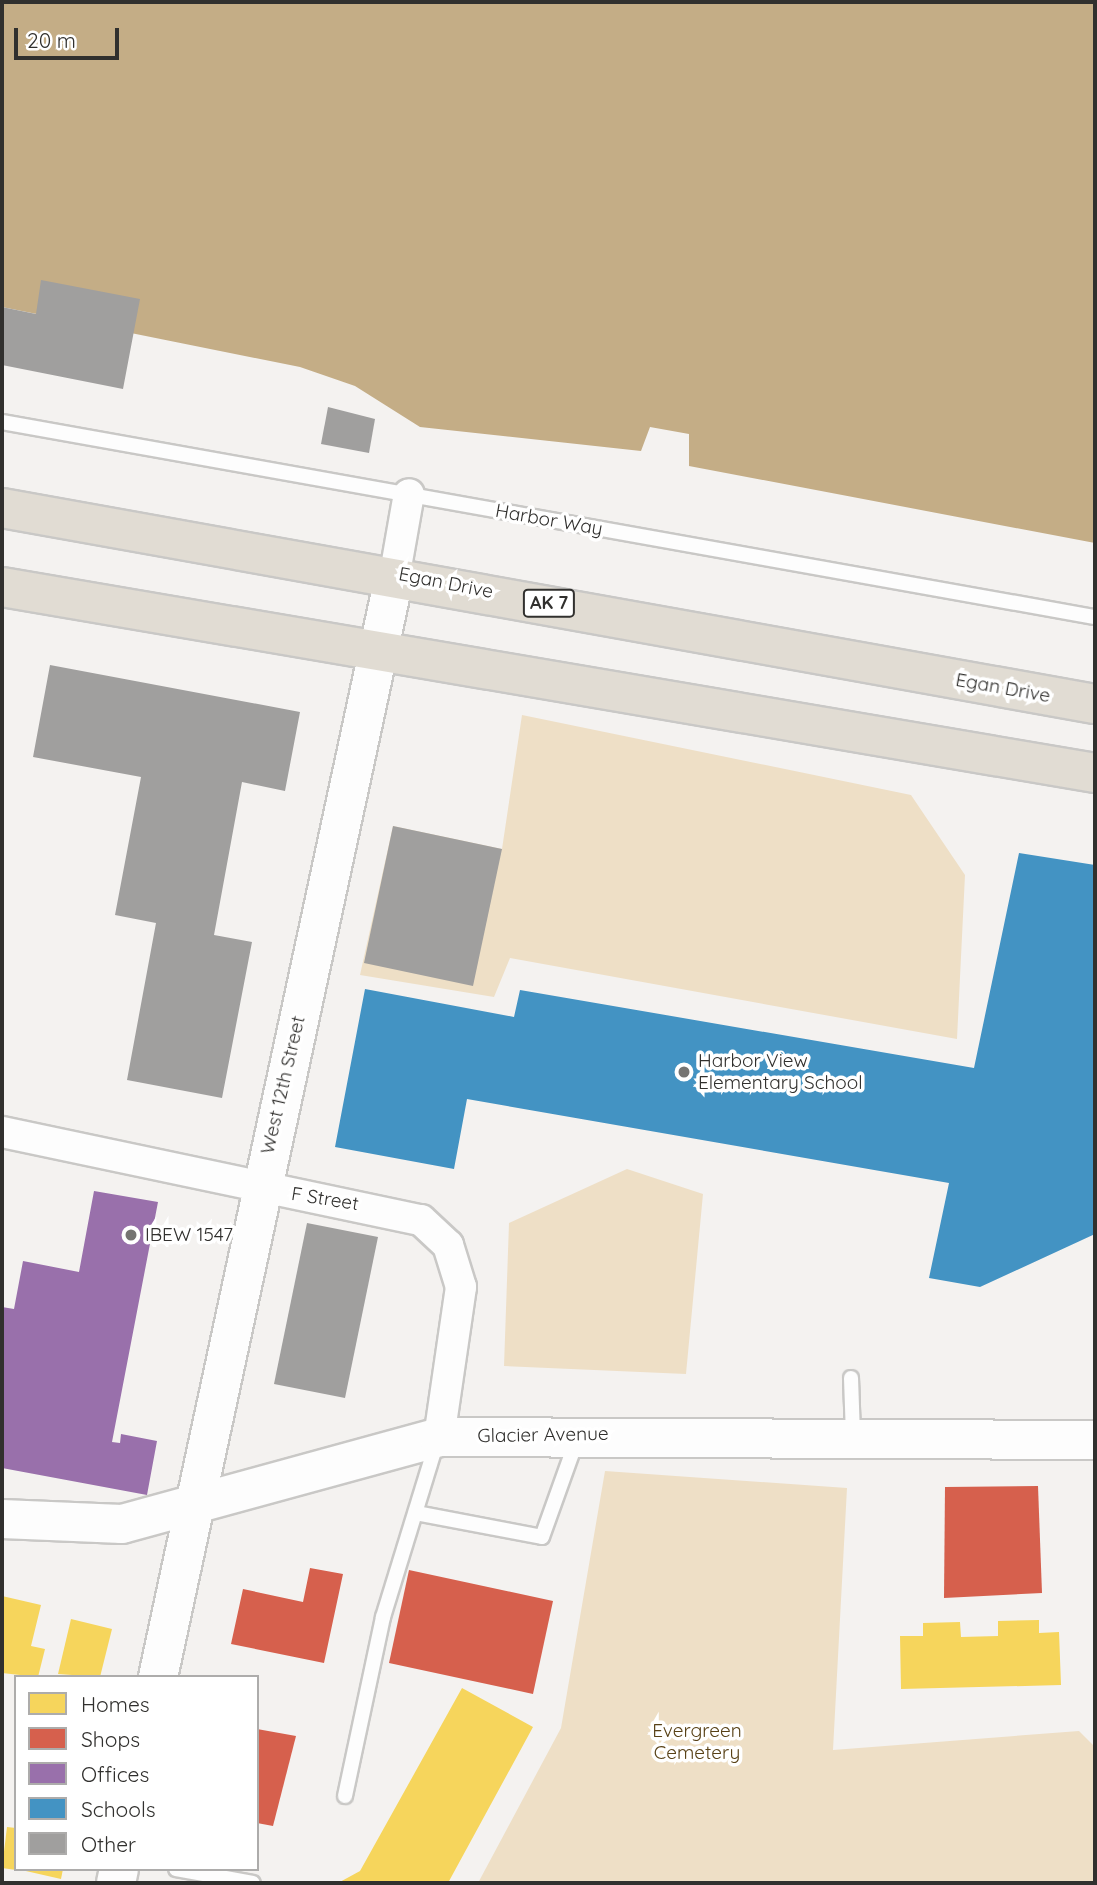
<!DOCTYPE html>
<style>
body{margin:0}
#map{position:relative;width:1097px;height:1885px;overflow:hidden;background:#f4f2f0;font-family:Quicksand,sans-serif}
div>[style]{position:absolute}
.green>*{inset:0;background:#eedfc6}
.water>*{inset:0;background:#c4ad86}
.homes>*{inset:0;background:#f6d55c}
.shops>*{inset:0;background:#d6604d}
.offices>*{inset:0;background:#9970ab}
.schools>*{inset:0;background:#4393c3}
.building>*{inset:0;background:#a09f9e}
.roads{filter:drop-shadow(2px 0 #c9c8c6) drop-shadow(-2px 0 #c9c8c6) drop-shadow(0 2px #c9c8c6) drop-shadow(0 -2px #c9c8c6)}
.service>*{height:14px;margin:-7px;padding:0 7px;transform-origin:7px;border-radius:7px;background:#fdfdfd}
.minor>*{height:30px;margin:-15px;padding:0 15px;transform-origin:15px;border-radius:15px;background:#fdfdfd}
.secondary>*{height:38px;margin:-19px;padding:0 19px;transform-origin:19px;border-radius:19px;background:#fdfdfd}
.trunk>*{height:38px;margin:-19px;padding:0 19px;transform-origin:19px;border-radius:19px;background:#e1dcd3}
.dots>*{width:19px;height:19px;translate:-50% -50%;box-sizing:border-box;border:4px solid #fff;border-radius:50%}
span{translate:-50% -50%;white-space:nowrap;text-align:center;line-height:1.15;-webkit-text-stroke:7px #fff;paint-order:stroke}
.shield-label span{padding:2px 5px;background:#fff;border:2px solid;border-radius:5px;-webkit-text-stroke-width:0}
.shield-label{font-size:18px;color:#31302e;font-weight:700}
.street-label{font-size:19px;color:#31302e}
.poi-label{font-size:19px;color:#31302e}
.left{translate:0 -50%;text-align:left}
.park-label{font-size:19px;color:#584116}
.frame{position:absolute;inset:0;border:4px solid #31302e;pointer-events:none}
.legend{position:absolute;left:14px;top:1675px;width:245px;height:196px;box-sizing:border-box;background:#fff;border:2px solid #adacab;margin:0;padding:9px 12px;list-style:none;font-size:21px;color:#31302e}
.legend li{display:flex;align-items:center;gap:14px;height:35px}
.legend b{width:35px;border:2px solid #adacab}
.scale{position:absolute;left:14px;top:28px;width:105px;height:32px;box-sizing:border-box;border:4px solid #31302e;border-top:0;padding-left:9px;font-size:21px;line-height:24px;white-space:nowrap;color:#31302e;-webkit-text-stroke:5px #fff;paint-order:stroke}
</style>
<div id="map">
<div class="green">
<i style="clip-path:polygon(522px 715px,911px 795px,965px 875px,957px 1039px,510px 958px,494px 997px,360px 975px,393px 826px,502px 849px)"></i>
<i style="clip-path:polygon(627px 1169px,703px 1194px,686px 1374px,504px 1366px,509px 1223px)"></i>
<i style="clip-path:polygon(605px 1471px,847px 1488px,833px 1750px,1079px 1731px,1095px 1747px,1095px 1883px,478px 1883px,561px 1728px)"></i>
</div>
<div class="water">
<i style="clip-path:polygon(2px 2px,1095px 2px,1095px 543px,689px 466px,689px 434px,650px 427px,641px 451px,420px 427px,355px 386px,300px 367px,2px 307px)"></i>
</div>
<div class="homes">
<i style="clip-path:polygon(2px 1596px,41px 1605px,31px 1646px,45px 1649px,38px 1677px,2px 1673px)"></i>
<i style="clip-path:polygon(71px 1619px,112px 1629px,100px 1677px,58px 1674px)"></i>
<i style="clip-path:polygon(1039px 1620px,1039px 1633px,1059px 1632px,1061px 1685px,901px 1689px,900px 1636px,923px 1636px,923px 1623px,960px 1622px,961px 1637px,998px 1636px,998px 1621px)"></i>
<i style="clip-path:polygon(462px 1688px,533px 1727px,448px 1883px,338px 1883px,360px 1871px)"></i>
<i style="clip-path:polygon(7px 1827px,16px 1828px,16px 1870px,2px 1868px)"></i>
<i style="clip-path:polygon(17px 1869px,63px 1869px,61px 1879px)"></i>
</div>
<div class="shops">
<i style="clip-path:polygon(1038px 1486px,1042px 1593px,944px 1598px,945px 1487px)"></i>
<i style="clip-path:polygon(310px 1568px,343px 1574px,324px 1663px,231px 1644px,243px 1589px,303px 1602px)"></i>
<i style="clip-path:polygon(409px 1570px,553px 1601px,533px 1694px,389px 1663px)"></i>
<i style="clip-path:polygon(257px 1729px,296px 1736px,273px 1826px,257px 1823px)"></i>
</div>
<div class="offices">
<i style="clip-path:polygon(94px 1191px,158px 1202px,112px 1442px,120px 1443px,121px 1434px,157px 1441px,147px 1495px,2px 1468px,2px 1307px,14px 1309px,23px 1261px,79px 1272px)"></i>
</div>
<div class="schools">
<i style="clip-path:polygon(1019px 853px,1095px 865px,1095px 1234px,980px 1287px,929px 1278px,949px 1183px,467px 1099px,454px 1169px,335px 1147px,365px 989px,514px 1017px,520px 990px,974px 1068px)"></i>
</div>
<div class="building">
<i style="clip-path:polygon(41px 280px,140px 299px,123px 389px,2px 365px,2px 307px,36px 314px)"></i>
<i style="clip-path:polygon(328px 407px,375px 419px,369px 453px,321px 444px)"></i>
<i style="clip-path:polygon(50px 665px,300px 712px,285px 791px,242px 782px,214px 935px,252px 942px,222px 1098px,127px 1080px,156px 923px,115px 915px,141px 777px,33px 757px)"></i>
<i style="clip-path:polygon(393px 826px,502px 849px,473px 986px,364px 963px)"></i>
<i style="clip-path:polygon(307px 1223px,378px 1237px,345px 1398px,274px 1384px)"></i>
</div>
<div class="roads">
<div class="service">
<i style="left:2px;top:422px;width:1110px;rotate:10.12deg"></i>
<i style="left:851px;top:1378px;width:58px;rotate:88deg"></i>
<i style="left:416px;top:1513px;width:128px;rotate:10.8deg"></i>
<i style="left:542px;top:1537px;width:104px;rotate:-70.3deg"></i>
<i style="left:345px;top:1796px;width:183px;rotate:-78deg"></i>
<i style="left:383px;top:1617px;width:183px;rotate:-72.9deg"></i>
<i style="left:176px;top:1869px;width:78px;rotate:10.3deg"></i>
</div>
<div class="minor">
<i style="left:395px;top:573px;width:80px;rotate:-80deg"></i>
<i style="left:2px;top:1132px;width:428px;rotate:11.9deg"></i>
<i style="left:421px;top:1220px;width:37px;rotate:43deg"></i>
<i style="left:448px;top:1245px;width:44px;rotate:72.8deg"></i>
<i style="left:461px;top:1287px;width:152px;rotate:98.3deg"></i>
</div>
<div class="secondary">
<i style="left:2px;top:1519px;width:120px;rotate:2.4deg"></i>
<i style="left:122px;top:1524px;width:329px;rotate:-15.3deg"></i>
<i style="left:439px;top:1437px;width:656px;rotate:0.26deg"></i>
<i style="left:158px;top:1677px;width:1129px;rotate:-77.88deg"></i>
<i style="left:116px;top:1883px;width:14px;rotate:-78deg"></i>
</div>
<div class="trunk">
<i style="left:2px;top:508px;width:1110px;rotate:10.17deg"></i>
<i style="left:2px;top:587px;width:1109px;rotate:9.66deg"></i>
</div>
</div>
<div class="dots">
<i style="left:684px;top:1072px;background:#757472"></i>
<i style="left:131px;top:1235px;background:#757472"></i>
</div>
<div class="shield-label">
<span style="left:549px;top:603px">AK 7</span>
</div>
<div class="street-label">
<span style="left:549px;top:520px;rotate:10deg">Harbor Way</span>
<span style="left:446px;top:583px;rotate:11deg">Egan Drive</span>
<span style="left:1003px;top:688px;rotate:10deg">Egan Drive</span>
<span style="left:283px;top:1085px;rotate:-77deg">West 12th Street</span>
<span style="left:325px;top:1199px;rotate:9deg">F Street</span>
<span style="left:543px;top:1435px;rotate:-1deg">Glacier Avenue</span>
</div>
<div class="poi-label">
<span class="left" style="left:698px;top:1072px">Harbor View<br>Elementary School</span>
<span class="left" style="left:145px;top:1235px">IBEW 1547</span>
</div>
<div class="park-label">
<span style="left:697px;top:1742px">Evergreen<br>Cemetery</span>
</div>
<div class="frame"></div>
<ul class="legend">
<li><b style="height:19px;background:#f6d55c"></b>Homes</li>
<li><b style="height:19px;background:#d6604d"></b>Shops</li>
<li><b style="height:19px;background:#9970ab"></b>Offices</li>
<li><b style="height:19px;background:#4393c3"></b>Schools</li>
<li><b style="height:19px;background:#a09f9e"></b>Other</li>
</ul>
<div class="scale">20 m</div>
</div>
